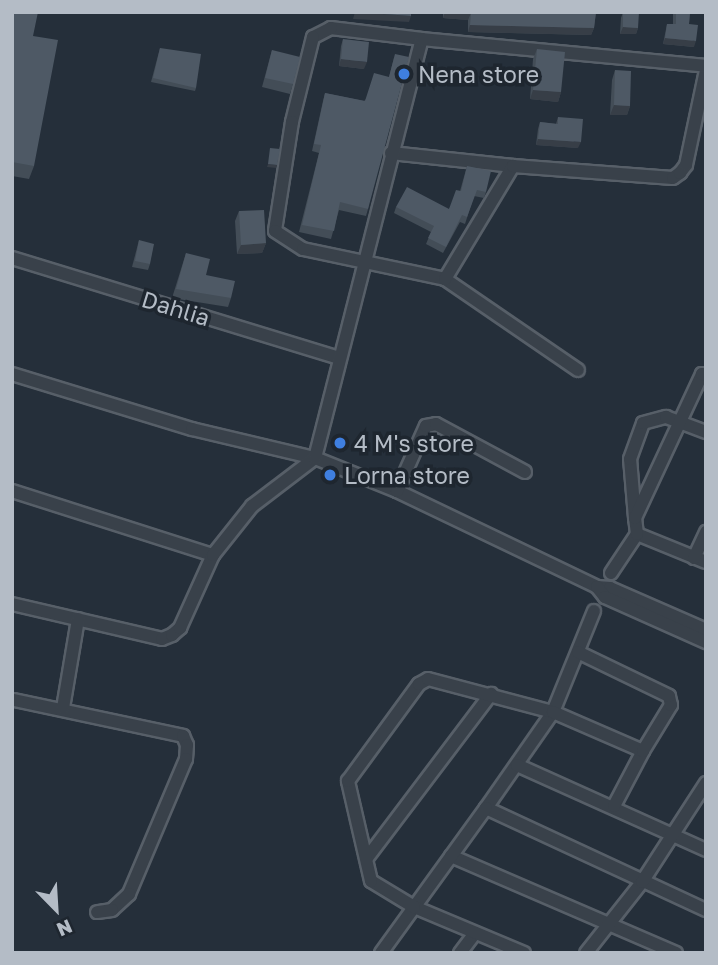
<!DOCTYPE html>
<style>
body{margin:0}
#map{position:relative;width:718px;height:965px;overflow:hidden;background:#252f3a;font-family:"Golos Text",sans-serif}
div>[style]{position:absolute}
.roads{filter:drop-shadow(2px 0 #575f68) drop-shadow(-2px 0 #575f68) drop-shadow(0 2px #575f68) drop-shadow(0 -2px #575f68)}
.street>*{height:12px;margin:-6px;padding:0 6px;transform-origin:6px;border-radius:6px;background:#39414a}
.wall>*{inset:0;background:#434d57}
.shaded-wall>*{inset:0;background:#373e47}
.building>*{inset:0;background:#4e5965}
.dots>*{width:19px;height:19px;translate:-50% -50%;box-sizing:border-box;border:4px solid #1e262f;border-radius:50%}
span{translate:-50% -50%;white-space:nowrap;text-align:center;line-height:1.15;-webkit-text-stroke:7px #1e262f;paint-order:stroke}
.poi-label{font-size:23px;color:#b4bcc6}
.left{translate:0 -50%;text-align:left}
.street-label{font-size:23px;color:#b4bcc6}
.frame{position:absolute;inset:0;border:14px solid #b4bcc6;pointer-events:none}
.north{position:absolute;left:21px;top:874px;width:70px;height:70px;-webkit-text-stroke:5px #1e262f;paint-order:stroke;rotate:156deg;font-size:19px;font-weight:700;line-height:28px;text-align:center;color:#b4bcc6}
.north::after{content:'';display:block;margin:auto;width:24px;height:32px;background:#b4bcc6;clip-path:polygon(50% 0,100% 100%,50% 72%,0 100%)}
</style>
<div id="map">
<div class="roads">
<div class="street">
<i style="left:422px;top:39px;width:92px;rotate:-173.1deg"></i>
<i style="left:331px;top:28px;width:20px;rotate:153deg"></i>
<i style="left:313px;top:37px;width:88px;rotate:103.9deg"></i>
<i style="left:292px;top:122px;width:110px;rotate:98.9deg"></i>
<i style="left:275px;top:231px;width:33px;rotate:33deg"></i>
<i style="left:303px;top:249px;width:145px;rotate:11.9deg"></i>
<i style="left:445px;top:279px;width:161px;rotate:34.4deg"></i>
<i style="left:391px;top:153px;width:123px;rotate:6.1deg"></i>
<i style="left:12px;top:258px;width:343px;rotate:17deg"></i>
<i style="left:445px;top:279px;width:132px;rotate:-59deg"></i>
<i style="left:513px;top:166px;width:160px;rotate:4.3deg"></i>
<i style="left:673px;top:178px;width:9px;rotate:-36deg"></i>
<i style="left:680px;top:173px;width:10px;rotate:-53deg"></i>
<i style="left:686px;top:165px;width:97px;rotate:-78.1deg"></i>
<i style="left:12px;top:374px;width:188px;rotate:17deg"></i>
<i style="left:192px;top:429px;width:126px;rotate:13.3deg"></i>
<i style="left:315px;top:458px;width:88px;rotate:21.9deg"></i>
<i style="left:397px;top:491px;width:222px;rotate:25.6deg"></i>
<i style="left:597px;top:587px;width:13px;rotate:4deg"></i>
<i style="left:610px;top:588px;width:105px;rotate:23.6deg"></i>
<i style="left:12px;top:491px;width:211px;rotate:17.7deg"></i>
<i style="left:397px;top:491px;width:71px;rotate:-66deg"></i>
<i style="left:426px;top:426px;width:10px;rotate:-11deg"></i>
<i style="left:436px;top:424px;width:101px;rotate:28.3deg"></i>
<i style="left:635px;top:518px;width:59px;rotate:-94.8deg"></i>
<i style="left:630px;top:459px;width:38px;rotate:-70deg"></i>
<i style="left:643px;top:423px;width:24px;rotate:-15deg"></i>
<i style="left:666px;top:417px;width:43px;rotate:20.6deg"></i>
<i style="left:637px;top:534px;width:74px;rotate:22.1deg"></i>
<i style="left:694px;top:558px;width:29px;rotate:-65deg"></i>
<i style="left:611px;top:573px;width:47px;rotate:-56.3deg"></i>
<i style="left:637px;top:534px;width:16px;rotate:-97deg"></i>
<i style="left:635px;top:518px;width:159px;rotate:-65deg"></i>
<i style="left:702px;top:374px;width:4px;rotate:14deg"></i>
<i style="left:597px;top:587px;width:13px;rotate:51deg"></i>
<i style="left:605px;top:597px;width:111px;rotate:24deg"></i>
<i style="left:12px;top:604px;width:154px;rotate:13.1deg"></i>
<i style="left:162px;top:639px;width:11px;rotate:-22deg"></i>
<i style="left:172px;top:635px;width:11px;rotate:-41deg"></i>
<i style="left:180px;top:628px;width:80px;rotate:-65.7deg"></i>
<i style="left:213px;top:555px;width:63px;rotate:-51.5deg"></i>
<i style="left:252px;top:506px;width:79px;rotate:-37.3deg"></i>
<i style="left:315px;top:458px;width:432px;rotate:-75.7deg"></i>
<i style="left:422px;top:39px;width:285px;rotate:5.4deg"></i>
<i style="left:594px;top:611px;width:109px;rotate:112.1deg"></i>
<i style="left:553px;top:712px;width:117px;rotate:124.9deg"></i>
<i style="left:486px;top:808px;width:242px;rotate:24.9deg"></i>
<i style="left:14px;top:700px;width:173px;rotate:12deg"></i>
<i style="left:183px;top:736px;width:10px;rotate:66deg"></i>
<i style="left:187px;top:745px;width:14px;rotate:94deg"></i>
<i style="left:186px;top:759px;width:147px;rotate:112.9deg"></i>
<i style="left:129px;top:894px;width:23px;rotate:137deg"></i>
<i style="left:112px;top:910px;width:15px;rotate:172deg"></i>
<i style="left:63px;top:708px;width:90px;rotate:-80.4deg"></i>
<i style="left:517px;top:765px;width:207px;rotate:24.2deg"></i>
<i style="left:614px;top:806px;width:62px;rotate:-62.2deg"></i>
<i style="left:451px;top:856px;width:245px;rotate:23.3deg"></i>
<i style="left:367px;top:858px;width:206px;rotate:-52.9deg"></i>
<i style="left:381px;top:953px;width:179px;rotate:-54.1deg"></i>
<i style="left:460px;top:953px;width:25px;rotate:-53deg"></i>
<i style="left:524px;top:953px;width:119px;rotate:-157.3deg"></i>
<i style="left:414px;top:907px;width:50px;rotate:-148.8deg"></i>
<i style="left:371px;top:881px;width:103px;rotate:-103deg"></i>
<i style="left:348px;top:781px;width:120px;rotate:-53.8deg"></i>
<i style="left:419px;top:684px;width:10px;rotate:-29deg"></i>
<i style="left:428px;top:679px;width:129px;rotate:14.8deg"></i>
<i style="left:553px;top:712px;width:98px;rotate:23.4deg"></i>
<i style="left:643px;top:751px;width:54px;rotate:-58.7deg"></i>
<i style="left:671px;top:705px;width:9px;rotate:-103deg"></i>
<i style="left:669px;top:696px;width:101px;rotate:-154.2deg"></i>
<i style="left:586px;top:953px;width:90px;rotate:-51.7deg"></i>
<i style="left:642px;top:882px;width:118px;rotate:-57.1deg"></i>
</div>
</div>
<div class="wall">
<i style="clip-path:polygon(12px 12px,33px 36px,34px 166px,29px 179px,12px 176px)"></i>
<i style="clip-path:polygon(443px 12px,596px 12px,594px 28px,591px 35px,468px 32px,468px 20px,443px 18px)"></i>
<i style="clip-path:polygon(623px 12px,638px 28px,636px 34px,620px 34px,621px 18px)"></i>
<i style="clip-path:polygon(673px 12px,690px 12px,689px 24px,694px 47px,663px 44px,667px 24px,673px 24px)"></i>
<i style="clip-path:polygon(343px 39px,364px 69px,339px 66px,341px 46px)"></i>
<i style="clip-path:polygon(160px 48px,196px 88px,195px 91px,151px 82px)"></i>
<i style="clip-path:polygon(537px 49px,561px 92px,558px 102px,530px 99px,533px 59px)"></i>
<i style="clip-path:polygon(272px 50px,293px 84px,290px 94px,262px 87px)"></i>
<i style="clip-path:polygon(395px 54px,368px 209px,366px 216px,339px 210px,331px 239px,299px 232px,319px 153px,312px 151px,323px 101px,325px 93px,364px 101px,389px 77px)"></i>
<i style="clip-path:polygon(615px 70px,630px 106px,627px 115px,610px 115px,612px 80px)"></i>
<i style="clip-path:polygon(558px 117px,578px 148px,536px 145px,538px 129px,540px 122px,556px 124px)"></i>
<i style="clip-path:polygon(467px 166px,486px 192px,484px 198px,474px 196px,465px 224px,460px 222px,443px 253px,426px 244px,431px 232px,394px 213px,396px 207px,449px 209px,460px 191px)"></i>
<i style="clip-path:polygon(239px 211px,266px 243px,262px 253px,237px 254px,235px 221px)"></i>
<i style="clip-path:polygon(139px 240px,150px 264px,148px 270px,132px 267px)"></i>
<i style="clip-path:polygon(186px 253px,206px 275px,231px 298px,228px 307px,172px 298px)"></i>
</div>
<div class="shaded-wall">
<i style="clip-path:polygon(355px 12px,411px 16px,409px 22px,353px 19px)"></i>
<i style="clip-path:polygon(445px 12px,461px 12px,471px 13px,468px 20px,443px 18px)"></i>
<i style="clip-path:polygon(470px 25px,594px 28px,591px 35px,468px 32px)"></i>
<i style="clip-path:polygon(623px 27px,638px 28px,636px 34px,620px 34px)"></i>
<i style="clip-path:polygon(665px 38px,696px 41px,694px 47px,663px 44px)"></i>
<i style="clip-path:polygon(341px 59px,367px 62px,364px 69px,339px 66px)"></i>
<i style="clip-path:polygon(533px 90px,561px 92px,558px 102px,530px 99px)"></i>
<i style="clip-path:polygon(614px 105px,630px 106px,627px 115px,610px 115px)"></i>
<i style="clip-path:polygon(538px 139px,581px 142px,578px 148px,536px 145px)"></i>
<i style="clip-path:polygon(268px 164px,277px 165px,276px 168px,267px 167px)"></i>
<i style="clip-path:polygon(266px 243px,262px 253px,237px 254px,241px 245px)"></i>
</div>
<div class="building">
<i style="clip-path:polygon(12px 12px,38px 12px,33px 36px,58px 40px,34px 166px,12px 162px)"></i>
<i style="clip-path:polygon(356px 12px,411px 12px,411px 16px)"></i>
<i style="clip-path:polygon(461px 12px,596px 12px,594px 28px,470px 25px,471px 13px)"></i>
<i style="clip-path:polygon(623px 12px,639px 12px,638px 28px,623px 27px)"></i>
<i style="clip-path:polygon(676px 12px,690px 12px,689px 24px,698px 25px,696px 41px,665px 38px,667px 24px,676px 24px)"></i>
<i style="clip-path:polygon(343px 39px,369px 42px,367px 62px,341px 59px)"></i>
<i style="clip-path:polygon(160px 48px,201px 54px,196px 88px,153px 78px)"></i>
<i style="clip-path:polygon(537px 49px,565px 52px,561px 92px,533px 90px)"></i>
<i style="clip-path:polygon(272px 50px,300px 57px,293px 84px,265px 78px)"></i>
<i style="clip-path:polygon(395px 54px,409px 57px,368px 209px,340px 202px,334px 231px,302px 225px,321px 145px,314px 144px,325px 93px,365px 101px,374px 73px,389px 77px)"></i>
<i style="clip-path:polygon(615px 70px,631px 71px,630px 106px,614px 105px)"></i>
<i style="clip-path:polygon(558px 117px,583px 119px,581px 142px,538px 139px,540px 122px,558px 124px)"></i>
<i style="clip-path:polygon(270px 148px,280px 149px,277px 165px,268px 164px)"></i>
<i style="clip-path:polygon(467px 166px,491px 171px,486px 192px,477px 190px,467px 217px,462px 215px,446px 247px,428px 238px,434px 226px,396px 207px,407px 187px,449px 209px,456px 190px,461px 191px)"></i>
<i style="clip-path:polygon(264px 210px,266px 243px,241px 245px,239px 211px)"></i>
<i style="clip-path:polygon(139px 240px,154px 244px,150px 264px,135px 261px)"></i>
<i style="clip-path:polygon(186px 253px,210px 259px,206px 275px,235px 281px,231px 298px,176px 289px)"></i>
</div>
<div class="dots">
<i style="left:404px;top:74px;background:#3f7fe0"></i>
<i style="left:340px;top:443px;background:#3f7fe0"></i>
<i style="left:330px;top:475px;background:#3f7fe0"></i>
</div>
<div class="poi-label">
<span class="left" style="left:418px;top:74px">Nena store</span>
<span class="left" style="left:354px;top:443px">4 M's store</span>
<span class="left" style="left:344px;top:475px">Lorna store</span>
</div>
<div class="street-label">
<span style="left:176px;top:308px;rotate:17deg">Dahlia</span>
</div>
<div class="frame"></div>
<div class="north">N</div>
</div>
